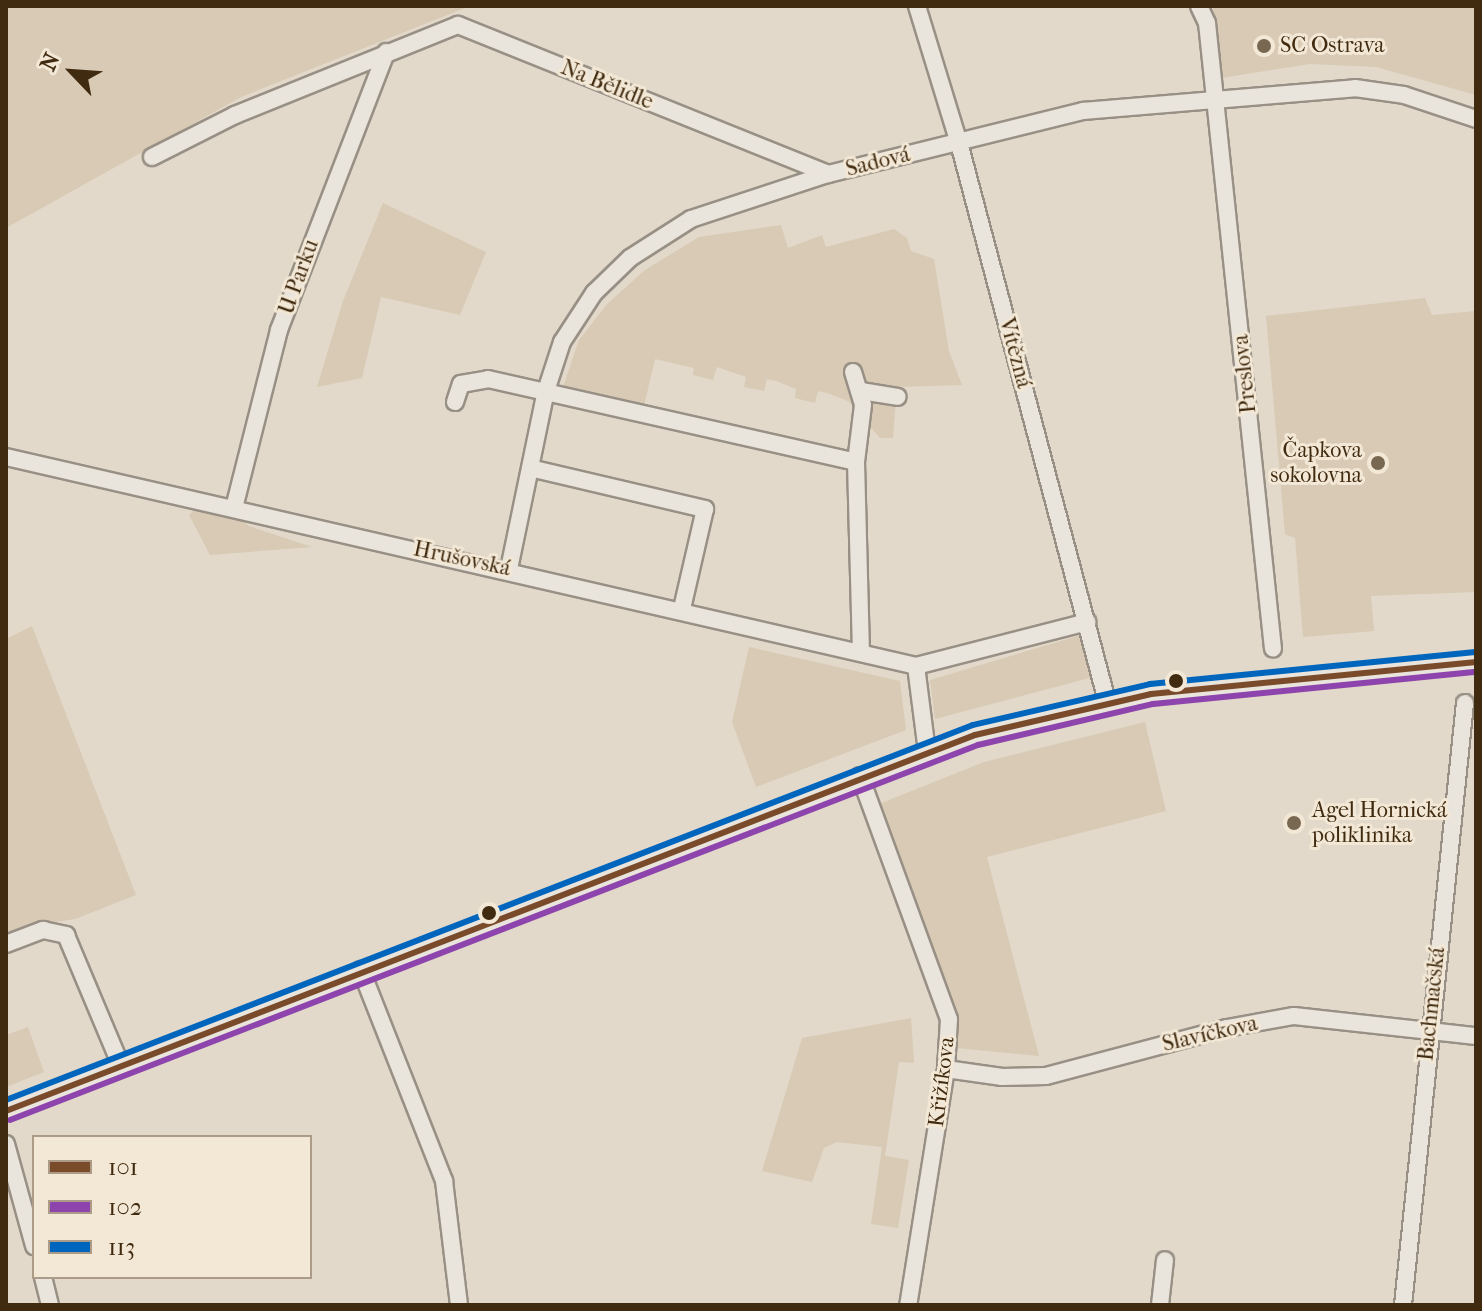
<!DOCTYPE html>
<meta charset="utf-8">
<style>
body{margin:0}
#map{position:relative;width:1482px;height:1311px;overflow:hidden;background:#e2d9ca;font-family:"IM FELL French Canon",serif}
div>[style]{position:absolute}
.green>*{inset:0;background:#d8cab4}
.roads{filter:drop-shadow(2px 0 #989085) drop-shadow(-2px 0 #989085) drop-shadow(0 2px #989085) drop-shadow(0 -2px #989085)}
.minor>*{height:16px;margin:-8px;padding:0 8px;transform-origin:8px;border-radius:8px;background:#e9e4dc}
.bus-1>*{height:6px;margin:-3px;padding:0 3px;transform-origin:3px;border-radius:3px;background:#7a4b2a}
.bus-2>*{height:6px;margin:-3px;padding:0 3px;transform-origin:3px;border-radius:3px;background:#8e44ad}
.bus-3>*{height:6px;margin:-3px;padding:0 3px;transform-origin:3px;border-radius:3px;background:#0065bd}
.dots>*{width:22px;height:22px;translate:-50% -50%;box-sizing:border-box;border:4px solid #f3e8d6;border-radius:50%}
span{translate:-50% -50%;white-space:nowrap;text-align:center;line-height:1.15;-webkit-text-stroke:6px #f3e8d6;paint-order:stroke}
.poi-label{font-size:22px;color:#412b10}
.left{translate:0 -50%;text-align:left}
.right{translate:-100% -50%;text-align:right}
.street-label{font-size:22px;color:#412b10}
.frame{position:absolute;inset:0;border:8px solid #412b10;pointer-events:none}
.legend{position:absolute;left:32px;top:1135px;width:280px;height:144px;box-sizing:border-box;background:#f3e8d6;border:2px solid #ac9c87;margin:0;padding:10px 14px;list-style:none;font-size:24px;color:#412b10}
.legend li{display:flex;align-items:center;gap:16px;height:40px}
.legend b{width:40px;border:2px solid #ac9c87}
.north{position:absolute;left:32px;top:32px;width:80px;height:80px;-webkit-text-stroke:6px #f3e8d6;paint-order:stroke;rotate:295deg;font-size:22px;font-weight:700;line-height:32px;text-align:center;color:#412b10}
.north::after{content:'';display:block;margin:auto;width:28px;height:36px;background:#412b10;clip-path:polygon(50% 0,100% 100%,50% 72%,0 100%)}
</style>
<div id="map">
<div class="green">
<i style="clip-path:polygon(6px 6px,470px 6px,241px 97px,6px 228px)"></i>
<i style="clip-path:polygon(1213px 6px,1476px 6px,1476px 95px,1376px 67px,1310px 64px,1221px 78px)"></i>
<i style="clip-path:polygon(383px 203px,486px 252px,460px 315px,381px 297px,362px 378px,317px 387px,343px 301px)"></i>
<i style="clip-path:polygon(781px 225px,788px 248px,822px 235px,826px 247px,894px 229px,907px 238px,911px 251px,934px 259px,949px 351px,962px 385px,897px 387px,893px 438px,880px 438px,848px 401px,827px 393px,818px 391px,815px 403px,795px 398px,796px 389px,776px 381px,767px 379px,764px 391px,744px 387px,746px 377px,717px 367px,713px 380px,693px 375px,694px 368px,655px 359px,644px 406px,563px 387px,579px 340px,607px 304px,645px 270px,699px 237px)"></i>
<i style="clip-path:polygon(1425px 298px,1432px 315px,1476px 311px,1476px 592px,1371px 596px,1374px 631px,1303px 637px,1295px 538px,1285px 534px,1266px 316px)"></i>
<i style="clip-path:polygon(196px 508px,239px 518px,249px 526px,312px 547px,210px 555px,189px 515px)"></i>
<i style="clip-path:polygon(32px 626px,136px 895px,75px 919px,36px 925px,6px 936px,6px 639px)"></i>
<i style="clip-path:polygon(1081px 635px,1093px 677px,935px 719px,930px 680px)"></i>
<i style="clip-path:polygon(749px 647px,900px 681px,906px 730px,756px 787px,732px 722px)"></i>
<i style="clip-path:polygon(1145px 722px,1166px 811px,987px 857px,1039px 1056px,956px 1048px,958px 1018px,879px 804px,984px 762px)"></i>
<i style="clip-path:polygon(911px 1018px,914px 1063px,899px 1062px,885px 1156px,909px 1160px,898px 1228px,871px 1224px,882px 1147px,837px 1142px,824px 1148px,812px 1182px,762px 1171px,802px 1038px)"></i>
<i style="clip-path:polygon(28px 1027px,44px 1072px,6px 1087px,6px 1035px)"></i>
</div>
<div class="roads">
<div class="minor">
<i style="left:917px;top:6px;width:143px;rotate:73deg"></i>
<i style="left:959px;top:143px;width:577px;rotate:75.15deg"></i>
<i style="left:1199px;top:6px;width:19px;rotate:65deg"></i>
<i style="left:1207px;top:23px;width:629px;rotate:83.98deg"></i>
<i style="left:152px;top:157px;width:93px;rotate:-26.8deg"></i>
<i style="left:235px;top:115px;width:240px;rotate:-22deg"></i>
<i style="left:458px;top:25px;width:399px;rotate:21.9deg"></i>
<i style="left:853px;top:372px;width:34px;rotate:73deg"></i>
<i style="left:863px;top:405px;width:57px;rotate:97deg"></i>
<i style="left:856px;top:462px;width:188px;rotate:88.5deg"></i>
<i style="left:861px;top:391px;width:37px;rotate:9deg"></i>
<i style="left:455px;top:402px;width:19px;rotate:-72deg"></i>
<i style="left:461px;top:384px;width:27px;rotate:-10deg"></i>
<i style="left:488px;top:379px;width:377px;rotate:12.7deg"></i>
<i style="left:6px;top:457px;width:934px;rotate:12.93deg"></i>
<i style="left:916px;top:666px;width:177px;rotate:-14.4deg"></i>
<i style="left:530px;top:468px;width:180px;rotate:13.2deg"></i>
<i style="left:705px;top:509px;width:103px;rotate:103deg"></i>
<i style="left:234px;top:508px;width:184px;rotate:-75.8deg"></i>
<i style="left:279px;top:330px;width:298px;rotate:-68.9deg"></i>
<i style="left:509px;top:569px;width:182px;rotate:-78.3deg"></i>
<i style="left:546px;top:391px;width:52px;rotate:-71.9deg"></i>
<i style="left:562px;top:342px;width:59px;rotate:-56.9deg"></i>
<i style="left:594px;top:293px;width:50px;rotate:-44.2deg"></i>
<i style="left:630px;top:258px;width:72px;rotate:-32.6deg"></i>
<i style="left:691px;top:219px;width:144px;rotate:-18.2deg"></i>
<i style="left:828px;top:174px;width:263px;rotate:-13.9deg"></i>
<i style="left:1083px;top:111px;width:273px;rotate:-4.8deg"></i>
<i style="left:1355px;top:88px;width:49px;rotate:8.1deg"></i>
<i style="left:1404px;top:95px;width:76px;rotate:18.4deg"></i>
<i style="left:916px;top:666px;width:87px;rotate:82.7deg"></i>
<i style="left:860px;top:776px;width:259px;rotate:69.9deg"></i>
<i style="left:949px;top:1019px;width:50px;rotate:93.4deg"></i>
<i style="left:946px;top:1069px;width:239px;rotate:99.1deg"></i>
<i style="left:6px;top:944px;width:40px;rotate:-21deg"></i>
<i style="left:43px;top:930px;width:24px;rotate:12deg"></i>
<i style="left:66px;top:935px;width:142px;rotate:67.2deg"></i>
<i style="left:361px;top:970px;width:227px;rotate:68.5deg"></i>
<i style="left:444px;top:1181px;width:125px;rotate:83.1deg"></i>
<i style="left:946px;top:1069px;width:57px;rotate:8.1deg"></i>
<i style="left:1002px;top:1077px;width:44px;rotate:-1.3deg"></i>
<i style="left:1046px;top:1076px;width:187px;rotate:-14.9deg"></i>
<i style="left:1227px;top:1028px;width:68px;rotate:-10.2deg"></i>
<i style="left:1294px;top:1016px;width:183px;rotate:6.3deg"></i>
<i style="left:6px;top:1111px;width:1039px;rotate:-21.21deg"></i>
<i style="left:975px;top:735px;width:181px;rotate:-13.1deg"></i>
<i style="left:1151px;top:694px;width:327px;rotate:-5.6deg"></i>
<i style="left:6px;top:1144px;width:106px;rotate:74.6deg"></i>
<i style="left:43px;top:1277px;width:29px;rotate:76deg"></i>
<i style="left:1160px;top:1305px;width:45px;rotate:-83.7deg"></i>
<i style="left:1403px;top:1305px;width:605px;rotate:-84.12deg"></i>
</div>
</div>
<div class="bus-1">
<i style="left:6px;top:1111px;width:1039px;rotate:-21.21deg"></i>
<i style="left:975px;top:735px;width:181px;rotate:-13.1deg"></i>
<i style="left:1151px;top:694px;width:327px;rotate:-5.6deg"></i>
</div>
<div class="bus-2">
<i style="left:10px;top:1120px;width:1038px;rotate:-21.18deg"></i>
<i style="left:978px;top:745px;width:180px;rotate:-13.2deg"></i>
<i style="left:1153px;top:704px;width:325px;rotate:-5.7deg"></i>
</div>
<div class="bus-3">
<i style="left:6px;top:1100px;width:1037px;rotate:-21.2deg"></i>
<i style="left:973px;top:725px;width:182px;rotate:-13deg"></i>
<i style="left:1150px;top:684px;width:327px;rotate:-5.6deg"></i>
</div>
<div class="dots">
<i style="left:1264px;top:46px;background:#796851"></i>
<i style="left:1378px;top:463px;background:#796851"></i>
<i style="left:1176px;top:681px;background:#412b10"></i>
<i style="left:1294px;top:823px;background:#796851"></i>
<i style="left:489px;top:913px;background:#412b10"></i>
</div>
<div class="poi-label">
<span class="left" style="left:1280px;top:46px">SC Ostrava</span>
<span class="right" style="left:1362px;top:463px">Čapkova<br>sokolovna</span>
<span class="left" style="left:1312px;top:823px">Agel Hornická<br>poliklinika</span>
</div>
<div class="street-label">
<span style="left:607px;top:85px;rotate:22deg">Na Bělidle</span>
<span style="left:878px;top:162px;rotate:-14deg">Sadová</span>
<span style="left:299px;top:277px;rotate:-70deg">U Parku</span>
<span style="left:1015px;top:353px;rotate:75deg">Vítězná</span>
<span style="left:1245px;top:374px;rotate:-96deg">Preslova</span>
<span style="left:462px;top:559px;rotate:12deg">Hrušovská</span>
<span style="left:1432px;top:1004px;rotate:-84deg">Bachmačská</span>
<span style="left:1210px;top:1034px;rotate:-13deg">Slavíčkova</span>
<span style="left:942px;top:1082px;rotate:-83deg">Křižíkova</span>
</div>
<div class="frame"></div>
<ul class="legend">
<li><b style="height:10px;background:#7a4b2a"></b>101</li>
<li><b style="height:10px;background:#8e44ad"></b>102</li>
<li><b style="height:10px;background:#0065bd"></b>113</li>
</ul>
<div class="north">N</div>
</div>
